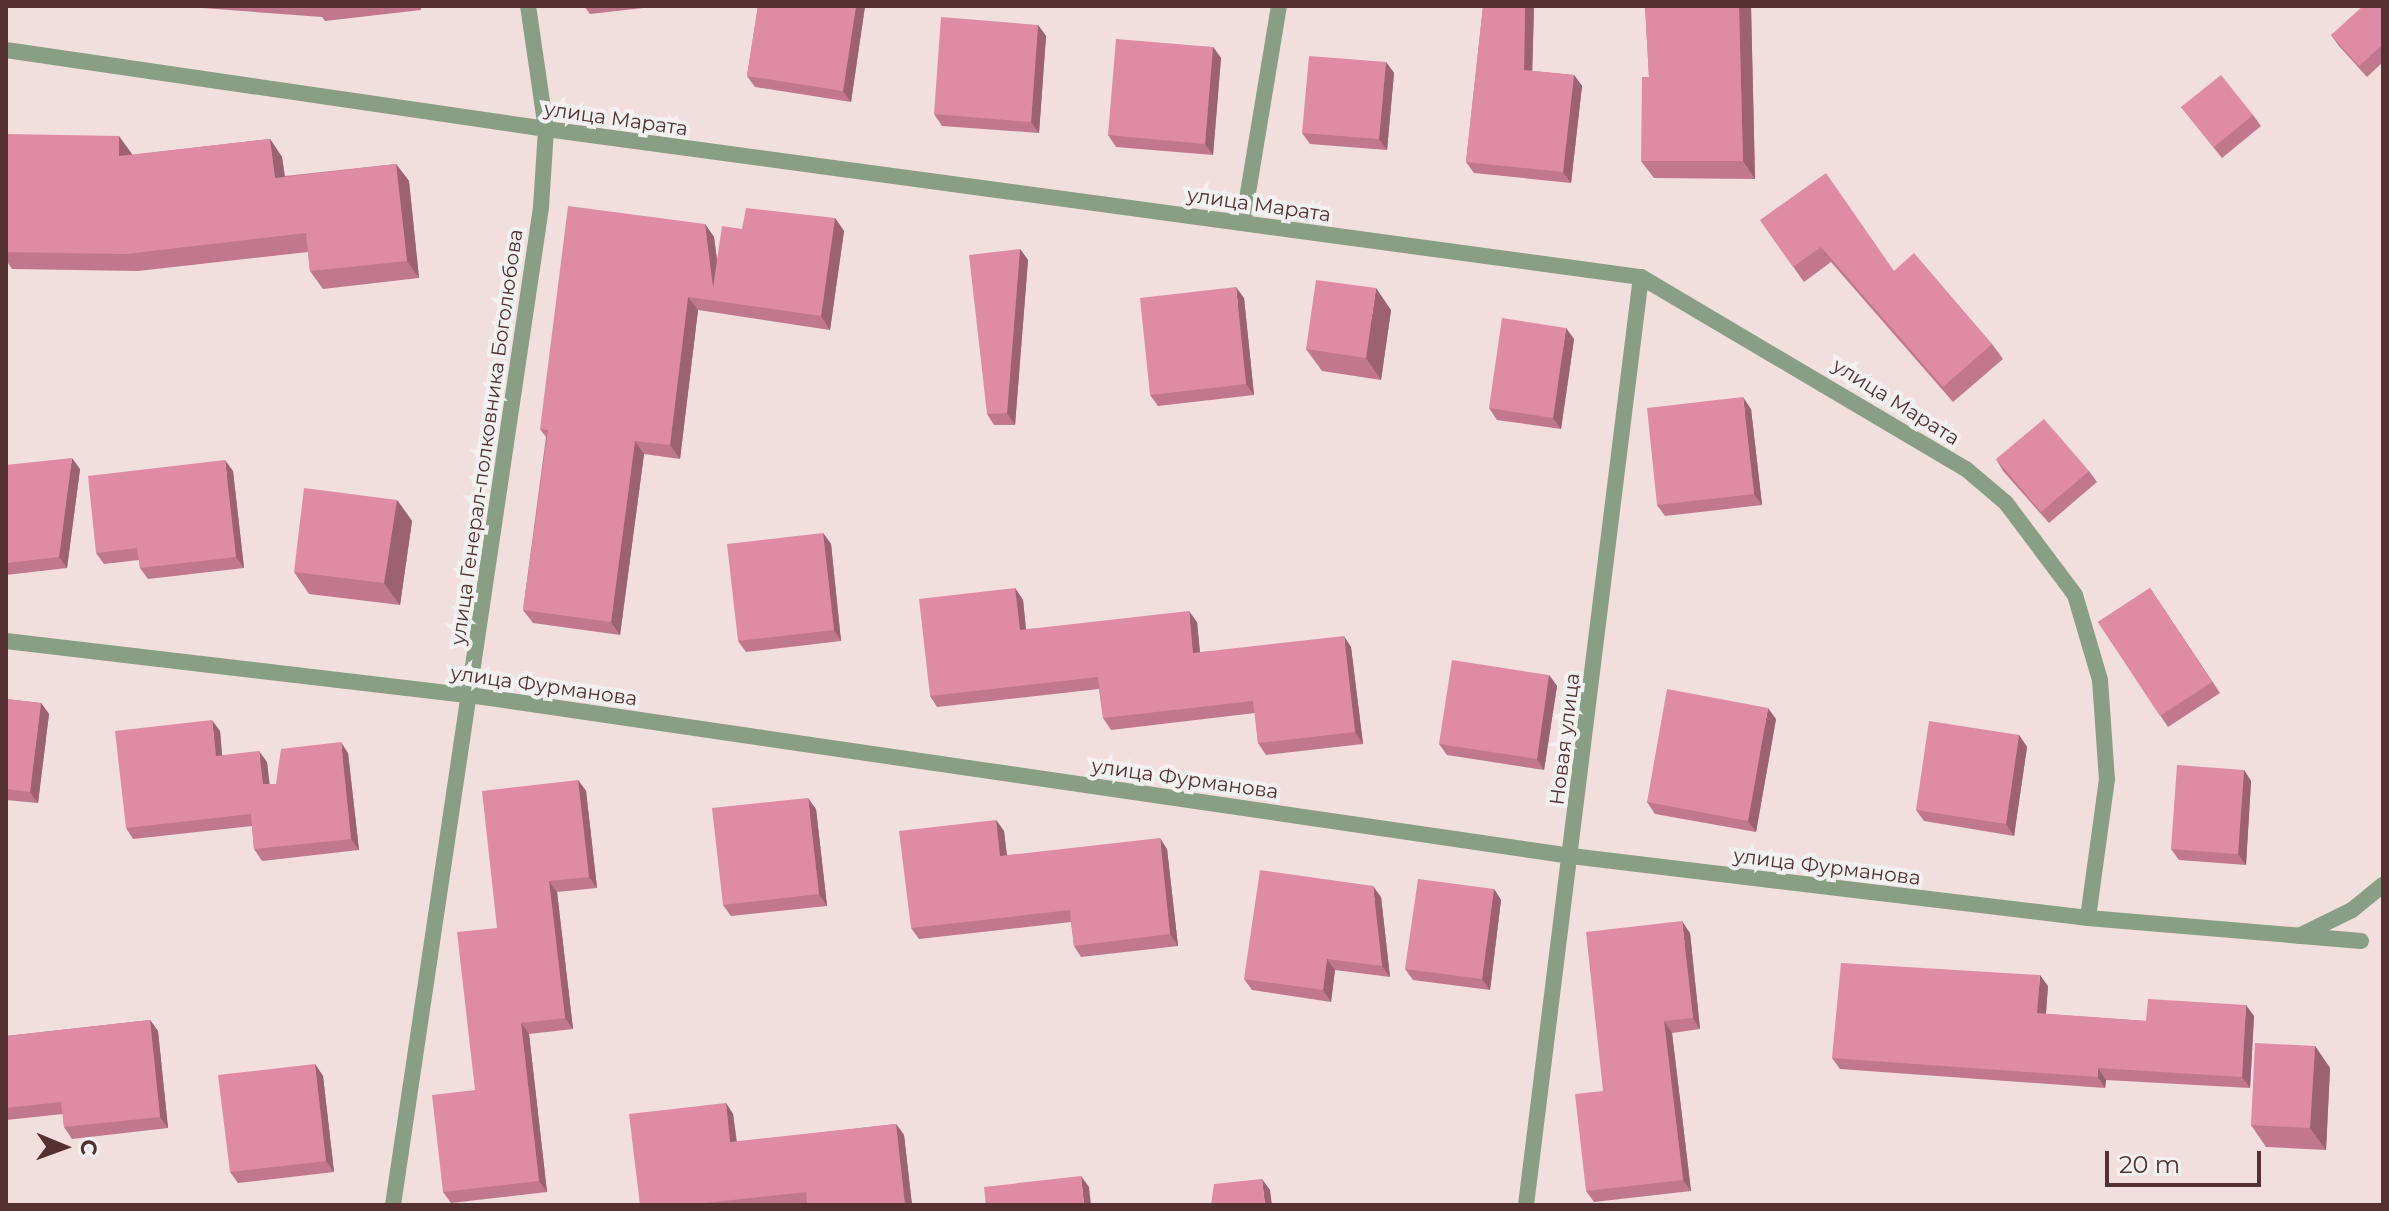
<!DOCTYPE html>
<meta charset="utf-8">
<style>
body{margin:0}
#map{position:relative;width:2389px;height:1211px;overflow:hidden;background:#f2dedd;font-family:Montserrat,sans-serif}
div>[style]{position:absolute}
.lane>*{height:16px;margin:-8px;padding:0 8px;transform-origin:8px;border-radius:8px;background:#889f83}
.street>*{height:16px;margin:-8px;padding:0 8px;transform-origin:8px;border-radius:8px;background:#889f83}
.wall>*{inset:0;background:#c1788e}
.shaded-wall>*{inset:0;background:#9d6174}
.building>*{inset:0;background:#e08ba5}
span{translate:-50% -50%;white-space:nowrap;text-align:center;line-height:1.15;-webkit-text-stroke:8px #f1f1f1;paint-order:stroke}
.street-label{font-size:20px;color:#553030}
.frame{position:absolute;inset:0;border:8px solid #553030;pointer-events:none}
.north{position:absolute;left:24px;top:1107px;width:80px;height:80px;-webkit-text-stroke:6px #f1f1f1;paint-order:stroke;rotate:91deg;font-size:22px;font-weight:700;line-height:32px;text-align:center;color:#553030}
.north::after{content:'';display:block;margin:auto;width:28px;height:36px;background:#553030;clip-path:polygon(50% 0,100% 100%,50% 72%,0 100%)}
.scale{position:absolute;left:2105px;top:1151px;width:156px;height:36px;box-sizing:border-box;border:4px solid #553030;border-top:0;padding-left:10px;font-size:24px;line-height:28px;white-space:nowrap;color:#553030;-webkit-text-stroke:6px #f1f1f1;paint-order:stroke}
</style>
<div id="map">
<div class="lane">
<i style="left:1243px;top:223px;width:220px;rotate:-80.6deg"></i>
<i style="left:2299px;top:936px;width:59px;rotate:-26.1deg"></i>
<i style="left:2352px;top:910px;width:40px;rotate:-39deg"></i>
</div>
<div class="street">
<i style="left:6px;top:50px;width:546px;rotate:8.32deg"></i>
<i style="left:546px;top:129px;width:1105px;rotate:7.7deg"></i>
<i style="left:1641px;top:277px;width:377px;rotate:30.6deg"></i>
<i style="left:1966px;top:469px;width:52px;rotate:40.4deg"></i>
<i style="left:2006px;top:503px;width:115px;rotate:53.1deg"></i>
<i style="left:2075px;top:595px;width:89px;rotate:73.6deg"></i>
<i style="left:2100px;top:680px;width:99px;rotate:86deg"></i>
<i style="left:2107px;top:779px;width:140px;rotate:97.8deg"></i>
<i style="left:6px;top:641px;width:466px;rotate:6.7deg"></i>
<i style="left:469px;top:695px;width:1114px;rotate:8.31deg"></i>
<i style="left:1571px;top:856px;width:521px;rotate:6.84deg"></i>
<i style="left:2088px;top:918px;width:274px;rotate:4.8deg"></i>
<i style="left:393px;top:1205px;width:1009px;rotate:-81.56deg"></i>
<i style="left:541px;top:207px;width:78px;rotate:-86.3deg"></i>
<i style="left:546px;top:129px;width:124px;rotate:-98.3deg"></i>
<i style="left:1526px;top:1205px;width:935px;rotate:-82.94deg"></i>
</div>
<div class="wall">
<i style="clip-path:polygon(176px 6px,421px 6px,421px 10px,325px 21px,322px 17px)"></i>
<i style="clip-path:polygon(584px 6px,661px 6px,590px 14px)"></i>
<i style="clip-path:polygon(758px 6px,865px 6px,851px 102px,755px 87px,747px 76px)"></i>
<i style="clip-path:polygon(1463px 6px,1534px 6px,1532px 71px,1574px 75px,1582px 86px,1571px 183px,1474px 173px,1466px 162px,1483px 7px)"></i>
<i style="clip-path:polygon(1645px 6px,1751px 6px,1755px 179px,1654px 178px,1641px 161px,1649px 77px)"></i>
<i style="clip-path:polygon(2383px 11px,2383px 62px,2367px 77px,2339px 46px,2331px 35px)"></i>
<i style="clip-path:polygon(1038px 25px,1046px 36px,1039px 133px,942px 126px,934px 114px)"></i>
<i style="clip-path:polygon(1213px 47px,1221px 58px,1213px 155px,1116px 147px,1108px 135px)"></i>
<i style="clip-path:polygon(1386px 62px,1394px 73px,1387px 150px,1310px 144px,1302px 133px)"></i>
<i style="clip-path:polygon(2181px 107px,2253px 115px,2261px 126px,2222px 158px)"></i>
<i style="clip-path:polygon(6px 134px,132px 154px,132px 155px,270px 139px,282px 157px,285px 176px,396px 164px,409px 181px,419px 278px,323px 289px,310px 271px,308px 252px,138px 271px,12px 269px,6px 260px)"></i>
<i style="clip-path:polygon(835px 218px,844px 231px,830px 330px,698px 310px,680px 459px,644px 454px,620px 635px,533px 623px,523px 610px,546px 437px,540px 429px,705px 224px,714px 237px,717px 259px,742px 229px)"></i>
<i style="clip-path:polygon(1760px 220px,1894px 271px,1992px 344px,2003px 359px,1953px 402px,1831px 262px,1804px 282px)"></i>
<i style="clip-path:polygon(1020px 249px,1028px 260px,1015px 425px,994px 425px,987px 414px)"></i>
<i style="clip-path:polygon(1244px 298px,1254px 395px,1158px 406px,1150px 395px)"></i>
<i style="clip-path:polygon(1391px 310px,1381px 380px,1322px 371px,1306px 349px)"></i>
<i style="clip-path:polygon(1574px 339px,1561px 429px,1497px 420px,1489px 408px)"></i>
<i style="clip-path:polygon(1751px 409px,1762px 505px,1665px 516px,1657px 505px)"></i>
<i style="clip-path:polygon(1996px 459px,2089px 471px,2097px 482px,2049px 523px,2003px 471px)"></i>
<i style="clip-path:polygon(6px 465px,80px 469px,67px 568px,6px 575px)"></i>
<i style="clip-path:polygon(233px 471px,244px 568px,148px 579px,140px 568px,139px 560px,104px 564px,96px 553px)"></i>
<i style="clip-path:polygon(397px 500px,412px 521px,400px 605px,309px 594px,294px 572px)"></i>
<i style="clip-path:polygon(823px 533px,831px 544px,841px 641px,746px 652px,738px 641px)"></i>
<i style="clip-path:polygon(1015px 588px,1023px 600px,1026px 629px,1197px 622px,1200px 652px,1351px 647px,1363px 744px,1266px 755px,1258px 743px,1255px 713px,1111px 730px,1103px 718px,1099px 689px,937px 707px,930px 696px)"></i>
<i style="clip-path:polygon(2150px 588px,2220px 693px,2168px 727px,2098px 622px)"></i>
<i style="clip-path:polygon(1549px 675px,1557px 686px,1544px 770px,1447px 755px,1439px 744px)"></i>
<i style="clip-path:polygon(6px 699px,41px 703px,49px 714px,38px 803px,6px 800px)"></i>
<i style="clip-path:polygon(1776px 719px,1756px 832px,1655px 814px,1647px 802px)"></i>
<i style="clip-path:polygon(220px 731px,222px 755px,267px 762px,269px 784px,276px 784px,348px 753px,359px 850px,262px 861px,254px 849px,252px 826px,133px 839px,126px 828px)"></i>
<i style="clip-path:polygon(2019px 735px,2027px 747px,2014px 836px,1924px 821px,1916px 810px)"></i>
<i style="clip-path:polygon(2244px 770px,2251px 781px,2246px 865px,2179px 860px,2171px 849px)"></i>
<i style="clip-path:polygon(578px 780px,586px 791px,597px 888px,557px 892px,573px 1029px,529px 1034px,547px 1192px,451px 1203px,443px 1192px,475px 1090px,497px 928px)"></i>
<i style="clip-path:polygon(816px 809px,827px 906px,731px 916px,723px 905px)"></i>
<i style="clip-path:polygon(996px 820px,1004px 831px,1007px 855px,1167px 849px,1178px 946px,1081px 957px,1074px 946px,1071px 922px,919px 939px,911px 928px)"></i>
<i style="clip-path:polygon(1494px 889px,1501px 900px,1490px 990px,1413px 980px,1405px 969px)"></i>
<i style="clip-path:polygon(1381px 897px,1390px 977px,1335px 970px,1331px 1002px,1252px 990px,1244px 979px)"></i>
<i style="clip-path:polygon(1690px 933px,1700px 1029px,1672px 1033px,1691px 1191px,1594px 1202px,1586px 1191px,1603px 1091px)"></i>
<i style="clip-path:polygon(2048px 986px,2046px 1014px,2146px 1021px,2254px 1016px,2250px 1088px,2106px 1080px,2105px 1088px,1840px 1069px,1832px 1058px)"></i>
<i style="clip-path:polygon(150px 1020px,158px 1031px,168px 1128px,72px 1139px,64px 1127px,63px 1114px,6px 1120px,6px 1036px)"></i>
<i style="clip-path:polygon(2315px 1046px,2330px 1068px,2326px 1150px,2266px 1147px,2251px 1125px)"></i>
<i style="clip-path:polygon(315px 1064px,323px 1076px,334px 1172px,238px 1183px,230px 1172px)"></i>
<i style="clip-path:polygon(726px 1103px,733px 1114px,737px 1142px,896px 1124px,904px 1135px,912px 1205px,807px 1205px,807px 1204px,794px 1205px,640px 1205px)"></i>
</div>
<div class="shaded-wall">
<i style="clip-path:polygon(856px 6px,865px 6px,851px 102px,843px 91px)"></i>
<i style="clip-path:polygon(1525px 6px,1534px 6px,1532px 81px,1524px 70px)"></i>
<i style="clip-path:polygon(1739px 6px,1751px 6px,1755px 179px,1743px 161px)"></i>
<i style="clip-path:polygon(1038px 25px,1046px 36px,1039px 133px,1031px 122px)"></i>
<i style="clip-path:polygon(1213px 47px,1221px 58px,1213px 155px,1205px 144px)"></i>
<i style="clip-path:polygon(1386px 62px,1394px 73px,1387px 150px,1379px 139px)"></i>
<i style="clip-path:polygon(1574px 75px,1582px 86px,1571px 183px,1563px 172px)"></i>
<i style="clip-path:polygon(119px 136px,132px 154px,131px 174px,119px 156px)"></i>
<i style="clip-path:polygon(270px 139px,282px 157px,287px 195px,275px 178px)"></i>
<i style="clip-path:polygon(396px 164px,409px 181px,419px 278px,407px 261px)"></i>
<i style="clip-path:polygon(835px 218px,844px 231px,830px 330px,821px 316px)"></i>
<i style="clip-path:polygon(705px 224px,714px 237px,722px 302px,713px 288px)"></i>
<i style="clip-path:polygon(1020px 249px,1028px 260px,1015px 425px,1007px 413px)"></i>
<i style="clip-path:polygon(1236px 287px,1244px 298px,1254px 395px,1246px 384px)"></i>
<i style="clip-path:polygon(1376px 288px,1391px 310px,1381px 380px,1366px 358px)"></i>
<i style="clip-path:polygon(688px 297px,698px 310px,680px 459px,670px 445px)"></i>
<i style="clip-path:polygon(1566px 328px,1574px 339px,1561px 429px,1553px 418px)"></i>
<i style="clip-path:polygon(1743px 397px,1751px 409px,1762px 505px,1754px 494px)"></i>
<i style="clip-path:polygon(635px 441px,644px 454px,620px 635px,611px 622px)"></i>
<i style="clip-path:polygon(72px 458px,80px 469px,67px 568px,59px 557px)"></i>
<i style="clip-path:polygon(225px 460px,233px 471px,244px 568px,236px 557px)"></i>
<i style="clip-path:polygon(397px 500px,412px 521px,400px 605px,384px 583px)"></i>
<i style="clip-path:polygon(823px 533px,831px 544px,841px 641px,834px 630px)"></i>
<i style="clip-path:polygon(1015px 588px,1023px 600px,1027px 641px,1020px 630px)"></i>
<i style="clip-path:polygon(1189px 611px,1197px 622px,1201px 664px,1193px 653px)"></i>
<i style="clip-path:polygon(1344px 636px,1351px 647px,1363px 744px,1355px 732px)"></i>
<i style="clip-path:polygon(1549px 675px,1557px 686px,1544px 770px,1537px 759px)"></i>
<i style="clip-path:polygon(41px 703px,49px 714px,38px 803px,30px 792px)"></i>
<i style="clip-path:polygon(1768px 708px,1776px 719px,1756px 832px,1748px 821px)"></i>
<i style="clip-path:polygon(212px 720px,220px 731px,223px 767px,216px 756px)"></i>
<i style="clip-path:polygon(2019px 735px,2027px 747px,2014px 836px,2006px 824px)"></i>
<i style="clip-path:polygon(341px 742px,348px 753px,359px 850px,351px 839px)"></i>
<i style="clip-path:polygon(259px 751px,267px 762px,271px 796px,263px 784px)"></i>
<i style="clip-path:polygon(2244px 770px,2251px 781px,2246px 865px,2238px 854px)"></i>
<i style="clip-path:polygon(578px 780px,586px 791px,597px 888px,589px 877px)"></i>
<i style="clip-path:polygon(808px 798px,816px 809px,827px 906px,819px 894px)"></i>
<i style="clip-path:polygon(996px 820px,1004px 831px,1008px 867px,1000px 856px)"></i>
<i style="clip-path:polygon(1160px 838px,1167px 849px,1178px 946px,1170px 934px)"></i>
<i style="clip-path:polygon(549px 881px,557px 892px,573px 1029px,565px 1018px)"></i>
<i style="clip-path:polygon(1373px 886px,1381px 897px,1390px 977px,1382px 966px)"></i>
<i style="clip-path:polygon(1494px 889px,1501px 900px,1490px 990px,1482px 979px)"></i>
<i style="clip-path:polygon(1682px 921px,1690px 933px,1700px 1029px,1693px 1018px)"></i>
<i style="clip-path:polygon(1327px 959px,1335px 970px,1331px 1002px,1323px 990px)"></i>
<i style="clip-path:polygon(2040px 975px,2048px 986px,2045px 1024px,2037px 1013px)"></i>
<i style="clip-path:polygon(2246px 1005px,2254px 1016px,2250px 1088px,2242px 1077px)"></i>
<i style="clip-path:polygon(150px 1020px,158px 1031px,168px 1128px,160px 1117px)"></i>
<i style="clip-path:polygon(1664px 1021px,1672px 1033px,1691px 1191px,1683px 1180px)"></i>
<i style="clip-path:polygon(521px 1023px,529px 1034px,547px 1192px,539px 1181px)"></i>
<i style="clip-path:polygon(2315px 1046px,2330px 1068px,2326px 1150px,2310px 1128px)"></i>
<i style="clip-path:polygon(315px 1064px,323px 1076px,334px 1172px,326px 1161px)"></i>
<i style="clip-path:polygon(2098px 1068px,2106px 1080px,2105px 1088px,2098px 1077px)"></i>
<i style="clip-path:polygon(726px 1103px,733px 1114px,738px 1154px,730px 1142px)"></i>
<i style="clip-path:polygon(896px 1124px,904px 1135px,912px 1205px,905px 1205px)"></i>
<i style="clip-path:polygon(1081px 1176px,1089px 1187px,1091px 1205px,1084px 1205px)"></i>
<i style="clip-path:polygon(1262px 1179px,1270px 1190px,1272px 1205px,1265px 1205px)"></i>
</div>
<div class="building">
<i style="clip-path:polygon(758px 6px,856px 6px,843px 91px,747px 76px)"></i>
<i style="clip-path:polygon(1483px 6px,1525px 6px,1524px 70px,1574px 75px,1563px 172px,1466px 162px)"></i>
<i style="clip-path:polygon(1645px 6px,1739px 6px,1743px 161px,1641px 161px,1642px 77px,1649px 77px)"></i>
<i style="clip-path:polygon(2363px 6px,2379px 6px,2383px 11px,2383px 44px,2359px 66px,2331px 35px)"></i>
<i style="clip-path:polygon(941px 17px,1038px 25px,1031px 122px,934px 114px)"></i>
<i style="clip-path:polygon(1116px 39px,1213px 47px,1205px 144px,1108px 135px)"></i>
<i style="clip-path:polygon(1309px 56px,1386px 62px,1379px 139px,1302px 133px)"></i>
<i style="clip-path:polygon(2221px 75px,2253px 115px,2214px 147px,2181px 107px)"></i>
<i style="clip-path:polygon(6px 134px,119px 136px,119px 156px,270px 139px,275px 178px,396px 164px,407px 261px,310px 271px,306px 233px,126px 254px,6px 252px)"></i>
<i style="clip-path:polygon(1826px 173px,1894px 271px,1914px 253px,1992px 344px,1943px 387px,1821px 247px,1793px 267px,1760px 220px)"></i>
<i style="clip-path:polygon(568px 206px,705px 224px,713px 288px,722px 226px,742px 229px,746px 208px,835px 218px,821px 316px,688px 297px,670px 445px,635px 441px,611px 622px,523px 610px,548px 430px,540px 429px)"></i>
<i style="clip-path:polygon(1020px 249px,1007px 413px,987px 414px,969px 255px)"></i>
<i style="clip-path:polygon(1316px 280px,1376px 288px,1366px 358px,1306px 349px)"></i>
<i style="clip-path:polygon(1236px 287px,1246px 384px,1150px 395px,1140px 298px)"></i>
<i style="clip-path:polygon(1502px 318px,1566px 328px,1553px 418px,1489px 408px)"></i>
<i style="clip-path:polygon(1743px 397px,1754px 494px,1657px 505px,1647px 408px)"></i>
<i style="clip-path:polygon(2044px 419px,2089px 471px,2041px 512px,1996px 459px)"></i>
<i style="clip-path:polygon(72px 458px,59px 557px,6px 563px,6px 465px)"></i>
<i style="clip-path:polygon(225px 460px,236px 557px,140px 568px,137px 548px,96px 553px,88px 476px)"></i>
<i style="clip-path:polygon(304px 488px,397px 500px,384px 583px,294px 572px)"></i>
<i style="clip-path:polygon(823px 533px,834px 630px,738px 641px,727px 544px)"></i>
<i style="clip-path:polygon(1015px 588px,1020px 630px,1189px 611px,1193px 653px,1344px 636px,1355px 732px,1258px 743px,1253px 701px,1103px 718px,1098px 677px,930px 696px,919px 599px)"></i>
<i style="clip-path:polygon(2150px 588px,2212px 682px,2160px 716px,2098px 622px)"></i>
<i style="clip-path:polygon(1452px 660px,1549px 675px,1537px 759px,1439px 744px)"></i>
<i style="clip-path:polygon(1667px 689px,1768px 708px,1748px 821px,1647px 802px)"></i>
<i style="clip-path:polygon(6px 699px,41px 703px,30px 792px,6px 789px)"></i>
<i style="clip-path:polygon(212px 720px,216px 756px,259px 751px,263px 784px,276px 784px,281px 749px,341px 742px,351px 839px,254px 849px,251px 814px,126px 828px,115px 731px)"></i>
<i style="clip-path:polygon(1929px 721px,2019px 735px,2006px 824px,1916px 810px)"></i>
<i style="clip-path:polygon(2177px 765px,2244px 770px,2238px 854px,2171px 849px)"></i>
<i style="clip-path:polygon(578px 780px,589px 877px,549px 881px,565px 1018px,521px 1023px,539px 1181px,443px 1192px,432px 1095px,475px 1090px,457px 932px,497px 928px,482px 791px)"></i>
<i style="clip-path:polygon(808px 798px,819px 894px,723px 905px,712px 808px)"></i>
<i style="clip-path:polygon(996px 820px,1000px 856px,1160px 838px,1170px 934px,1074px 946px,1070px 910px,911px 928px,899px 831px)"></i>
<i style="clip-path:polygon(1260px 870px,1373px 886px,1382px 966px,1327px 959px,1323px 990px,1244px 979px)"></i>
<i style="clip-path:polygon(1418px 879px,1494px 889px,1482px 979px,1405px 969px)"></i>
<i style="clip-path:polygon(1682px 921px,1693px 1018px,1664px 1021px,1683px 1180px,1586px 1191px,1575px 1094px,1603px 1091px,1586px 932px)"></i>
<i style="clip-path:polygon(1841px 963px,2040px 975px,2037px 1013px,2146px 1021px,2148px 999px,2246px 1005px,2242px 1077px,2098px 1068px,2098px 1077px,1832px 1058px)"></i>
<i style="clip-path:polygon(150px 1020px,160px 1117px,64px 1127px,61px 1102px,6px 1108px,6px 1036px)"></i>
<i style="clip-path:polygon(2255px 1043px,2315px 1046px,2310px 1128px,2251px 1125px)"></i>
<i style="clip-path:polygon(315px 1064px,326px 1161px,230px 1172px,218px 1075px)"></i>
<i style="clip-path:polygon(726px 1103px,730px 1142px,896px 1124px,905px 1205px,807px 1205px,806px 1192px,687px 1205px,640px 1205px,629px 1114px)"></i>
<i style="clip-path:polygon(1081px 1176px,1084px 1205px,986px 1205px,984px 1187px)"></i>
<i style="clip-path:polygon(1262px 1179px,1265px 1205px,1211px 1205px,1214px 1184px)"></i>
</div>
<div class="street-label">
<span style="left:616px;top:119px;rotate:8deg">улица Марата</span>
<span style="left:1259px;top:205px;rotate:8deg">улица Марата</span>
<span style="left:1896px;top:402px;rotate:32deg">улица Марата</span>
<span style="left:487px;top:437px;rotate:-82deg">улица Генерал-полковника Боголюбова</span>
<span style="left:544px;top:686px;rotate:8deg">улица Фурманова</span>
<span style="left:1565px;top:739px;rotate:-83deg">Новая улица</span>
<span style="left:1185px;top:779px;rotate:8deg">улица Фурманова</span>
<span style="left:1827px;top:867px;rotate:7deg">улица Фурманова</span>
</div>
<div class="frame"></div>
<div class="north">С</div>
<div class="scale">20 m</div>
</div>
